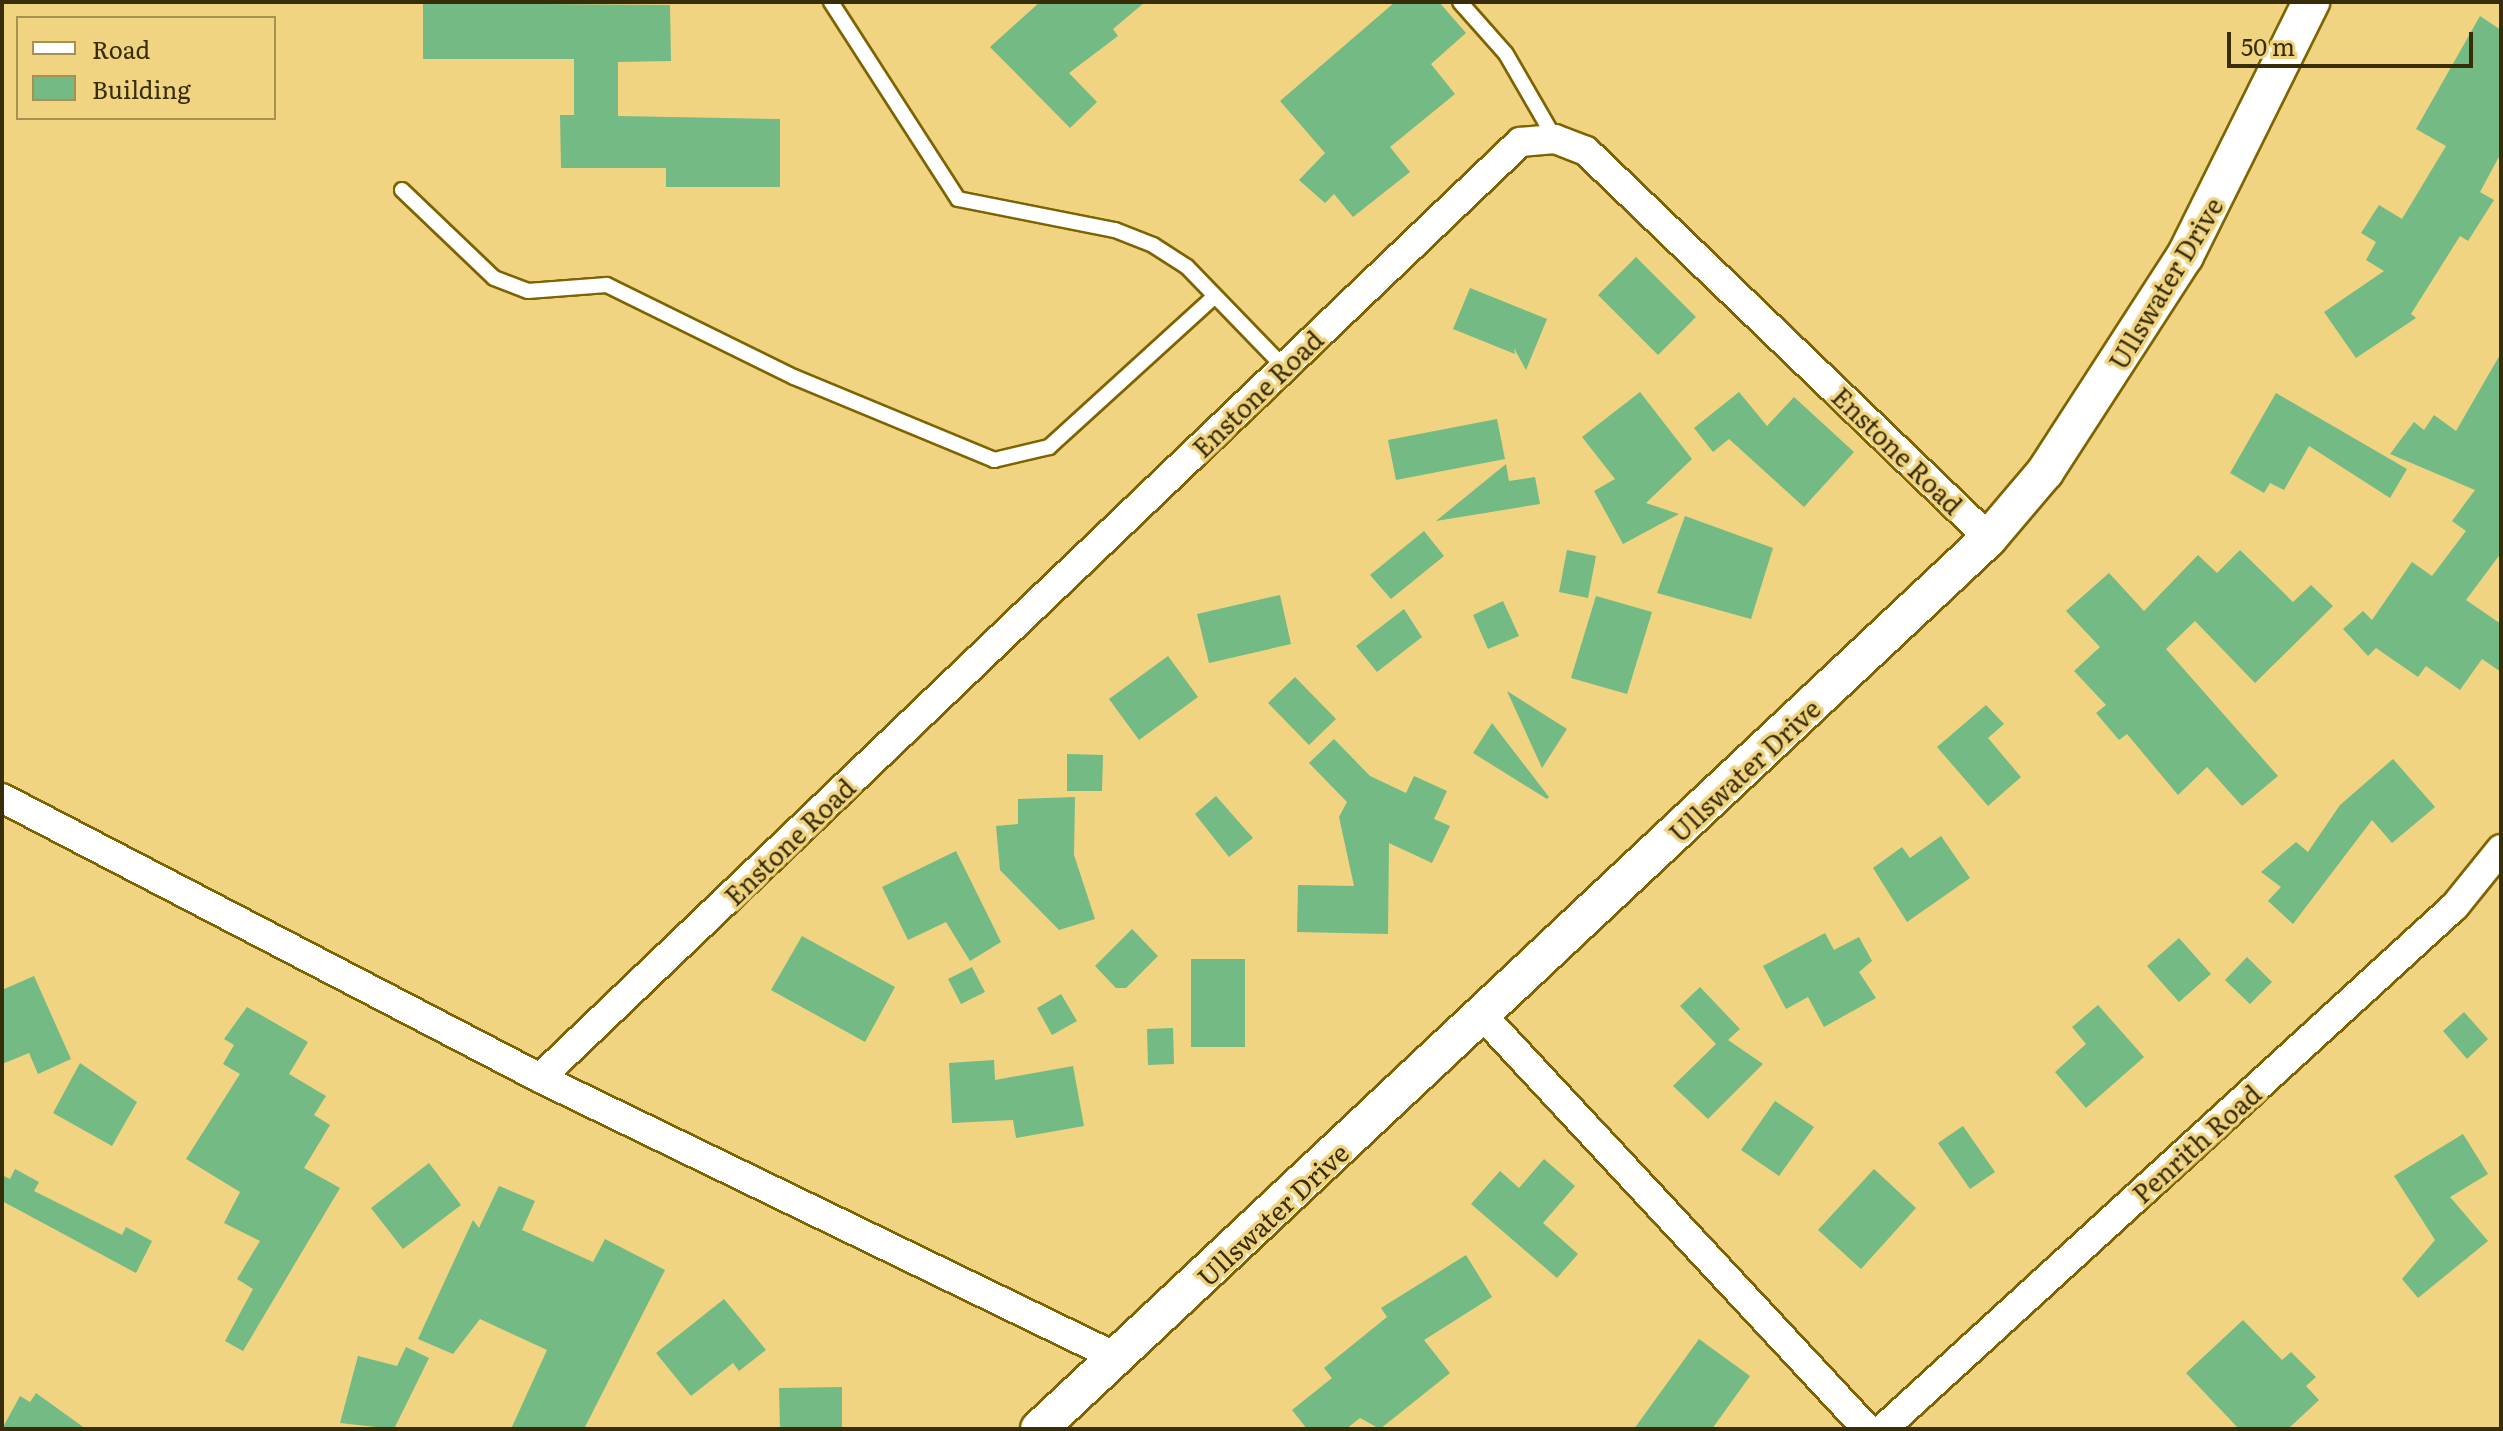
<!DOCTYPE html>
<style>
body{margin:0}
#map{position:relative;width:2503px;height:1431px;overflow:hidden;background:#f0d482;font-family:Literata,serif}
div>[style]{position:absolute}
.building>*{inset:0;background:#73ba85}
.roads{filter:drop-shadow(2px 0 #7e6400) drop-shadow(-2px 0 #7e6400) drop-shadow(0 2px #7e6400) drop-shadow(0 -2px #7e6400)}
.service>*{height:14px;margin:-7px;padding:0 7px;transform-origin:7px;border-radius:7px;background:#fff}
.minor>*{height:28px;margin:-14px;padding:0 14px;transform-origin:14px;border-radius:14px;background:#fff}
.tertiary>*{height:36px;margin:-18px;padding:0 18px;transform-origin:18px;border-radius:18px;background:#fff}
span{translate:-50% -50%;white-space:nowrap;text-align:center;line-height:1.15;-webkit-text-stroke:7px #f0d482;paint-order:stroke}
.street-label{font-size:26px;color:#382d09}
.frame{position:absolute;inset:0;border:4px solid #382d09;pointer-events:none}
.legend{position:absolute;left:16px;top:16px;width:260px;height:104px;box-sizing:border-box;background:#f0d482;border:2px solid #a69152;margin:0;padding:10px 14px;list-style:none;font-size:24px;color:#382d09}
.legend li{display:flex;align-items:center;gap:16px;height:40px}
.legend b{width:40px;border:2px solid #a69152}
.scale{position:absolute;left:2227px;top:32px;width:246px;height:36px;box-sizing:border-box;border:4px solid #382d09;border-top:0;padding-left:10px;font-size:24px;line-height:28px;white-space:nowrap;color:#382d09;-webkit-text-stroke:6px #f0d482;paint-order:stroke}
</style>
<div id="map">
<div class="building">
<i style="clip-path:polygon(1040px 2px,1145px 2px,1113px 29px,1118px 36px,1069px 73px,1097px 102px,1070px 128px,990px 47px)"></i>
<i style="clip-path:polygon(1395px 2px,1439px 2px,1466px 33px,1431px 64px,1455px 94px,1390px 147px,1410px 172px,1353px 217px,1334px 194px,1325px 203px,1299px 180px,1325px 153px,1280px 101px)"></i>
<i style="clip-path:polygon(423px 3px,670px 5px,671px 61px,618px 62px,618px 116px,780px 119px,780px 187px,666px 187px,666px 168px,561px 168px,560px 115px,574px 115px,574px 59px,423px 59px)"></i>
<i style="clip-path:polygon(2480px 16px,2501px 30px,2501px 153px,2480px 192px,2494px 200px,2468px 241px,2460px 236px,2411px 314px,2416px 318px,2356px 358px,2324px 312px,2384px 271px,2366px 260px,2376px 242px,2361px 233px,2379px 205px,2402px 219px,2446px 146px,2416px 129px)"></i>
<i style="clip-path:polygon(1636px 257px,1696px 317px,1658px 355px,1598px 295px)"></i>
<i style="clip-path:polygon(1470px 288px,1547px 319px,1526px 370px,1514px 348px,1515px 354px,1453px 329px)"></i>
<i style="clip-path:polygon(2501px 353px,2501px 553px,2466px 600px,2501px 624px,2501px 672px,2482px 659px,2460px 690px,2426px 666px,2418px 677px,2376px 648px,2368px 656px,2343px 629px,2363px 611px,2372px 620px,2412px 562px,2432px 576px,2466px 531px,2452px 521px,2475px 490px,2390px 454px,2414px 422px,2424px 430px,2434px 415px,2456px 431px)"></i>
<i style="clip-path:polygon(1640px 392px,1692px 459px,1646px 503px,1679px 514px,1623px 544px,1594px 491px,1615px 479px,1582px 437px)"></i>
<i style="clip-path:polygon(1739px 392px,1767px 426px,1794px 397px,1854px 452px,1804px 507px,1729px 439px,1713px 452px,1694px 428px)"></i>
<i style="clip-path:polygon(2276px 393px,2407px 469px,2390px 498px,2309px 446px,2284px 490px,2270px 483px,2264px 493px,2230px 473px)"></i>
<i style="clip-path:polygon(1497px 419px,1505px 459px,1396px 480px,1388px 440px)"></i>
<i style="clip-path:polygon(1506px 464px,1509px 481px,1535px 477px,1540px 504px,1436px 521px)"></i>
<i style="clip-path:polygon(1685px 516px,1773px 548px,1751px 619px,1657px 593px)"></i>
<i style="clip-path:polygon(1424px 531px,1444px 556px,1391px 599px,1370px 575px)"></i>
<i style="clip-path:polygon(1567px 550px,1596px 556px,1588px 598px,1559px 592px)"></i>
<i style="clip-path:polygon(2240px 550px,2293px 602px,2311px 585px,2333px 606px,2255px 683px,2195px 621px,2166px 649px,2278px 776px,2242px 806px,2207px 767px,2178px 795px,2127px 734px,2119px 740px,2096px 713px,2106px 705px,2074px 671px,2100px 647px,2066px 611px,2109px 573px,2144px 611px,2198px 555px,2217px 573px)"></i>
<i style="clip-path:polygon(1280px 595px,1291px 644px,1209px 663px,1197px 614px)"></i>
<i style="clip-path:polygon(1596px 596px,1652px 612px,1627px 694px,1571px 678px)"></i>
<i style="clip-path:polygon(1503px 601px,1519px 636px,1488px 649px,1473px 615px)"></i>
<i style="clip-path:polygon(1404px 609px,1422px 637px,1377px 672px,1356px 646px)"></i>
<i style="clip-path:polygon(1168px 656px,1198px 697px,1139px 740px,1109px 699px)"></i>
<i style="clip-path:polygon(1295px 677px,1336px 719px,1309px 745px,1268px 703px)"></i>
<i style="clip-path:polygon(1507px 691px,1567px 729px,1542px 768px)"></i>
<i style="clip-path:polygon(1986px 705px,2004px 724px,1988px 738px,2021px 777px,1988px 806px,1937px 747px)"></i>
<i style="clip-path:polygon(1492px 723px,1549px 797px,1547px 799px,1473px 753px)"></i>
<i style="clip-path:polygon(1334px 739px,1370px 776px,1406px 793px,1414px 776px,1447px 791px,1434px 819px,1450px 826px,1432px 863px,1389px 843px,1388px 934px,1297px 932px,1298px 885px,1354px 886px,1339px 817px,1347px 802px,1309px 763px)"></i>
<i style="clip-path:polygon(1067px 754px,1103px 755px,1102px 791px,1067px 791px)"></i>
<i style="clip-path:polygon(2393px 759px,2435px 807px,2392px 843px,2372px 820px,2293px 924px,2268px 901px,2281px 887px,2261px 872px,2296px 842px,2308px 852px,2340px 805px)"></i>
<i style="clip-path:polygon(1216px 796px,1253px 838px,1229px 857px,1195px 814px)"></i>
<i style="clip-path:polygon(1075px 797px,1074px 855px,1095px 919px,1059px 930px,1000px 870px,996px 826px,1018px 824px,1018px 799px)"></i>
<i style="clip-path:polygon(1941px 836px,1970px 878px,1907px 922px,1873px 868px,1902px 847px,1910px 858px)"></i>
<i style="clip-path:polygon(956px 851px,1001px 942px,970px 961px,946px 922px,908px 940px,882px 887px)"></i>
<i style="clip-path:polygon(1132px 929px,1158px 956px,1126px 988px,1116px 988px,1095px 966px)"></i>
<i style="clip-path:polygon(1825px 933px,1834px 950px,1859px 937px,1872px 961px,1859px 972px,1876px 998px,1824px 1027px,1808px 997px,1786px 1009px,1763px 966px)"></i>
<i style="clip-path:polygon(802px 936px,895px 987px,865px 1042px,771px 990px)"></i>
<i style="clip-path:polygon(2179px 938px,2211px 974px,2179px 1002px,2147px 966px)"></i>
<i style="clip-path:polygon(2247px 957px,2272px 982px,2250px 1004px,2225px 980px)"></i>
<i style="clip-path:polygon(1191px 959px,1245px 959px,1245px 1047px,1191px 1047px)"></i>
<i style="clip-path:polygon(972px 967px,985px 992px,961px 1004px,948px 979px)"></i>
<i style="clip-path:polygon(34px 976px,71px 1059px,38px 1074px,29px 1053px,2px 1064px,2px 990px)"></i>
<i style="clip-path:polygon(1700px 987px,1740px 1029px,1728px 1040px,1763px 1064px,1708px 1119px,1673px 1086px,1716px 1044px,1680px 1006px)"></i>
<i style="clip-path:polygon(1061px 994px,1077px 1021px,1052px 1035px,1037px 1008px)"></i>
<i style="clip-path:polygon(2098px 1005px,2144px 1057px,2086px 1108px,2055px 1072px,2086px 1044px,2072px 1027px)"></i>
<i style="clip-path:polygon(247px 1007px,308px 1042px,289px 1074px,326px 1096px,314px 1115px,330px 1125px,304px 1168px,340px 1188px,243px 1351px,225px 1341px,253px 1289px,237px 1279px,260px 1241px,224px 1223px,240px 1192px,186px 1159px,240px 1074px,223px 1064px,234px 1045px,224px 1039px)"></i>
<i style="clip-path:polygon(2464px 1012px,2488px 1039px,2467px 1059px,2443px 1031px)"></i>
<i style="clip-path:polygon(1173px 1028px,1174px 1064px,1148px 1065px,1147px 1029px)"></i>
<i style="clip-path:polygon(994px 1060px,995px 1080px,1073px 1066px,1084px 1126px,1016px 1138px,1013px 1120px,952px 1123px,949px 1063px)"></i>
<i style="clip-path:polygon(80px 1063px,137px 1102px,112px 1146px,53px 1113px)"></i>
<i style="clip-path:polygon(1775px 1101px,1814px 1127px,1779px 1176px,1741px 1150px)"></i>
<i style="clip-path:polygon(1963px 1126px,1995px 1172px,1970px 1189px,1938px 1143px)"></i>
<i style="clip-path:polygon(2463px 1134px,2488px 1174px,2450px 1197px,2488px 1241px,2418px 1298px,2402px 1279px,2435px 1240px,2394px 1176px)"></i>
<i style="clip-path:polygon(1544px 1159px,1575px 1186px,1543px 1223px,1578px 1254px,1557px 1278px,1471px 1204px,1500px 1171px,1519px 1188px)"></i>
<i style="clip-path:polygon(429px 1163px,461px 1205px,403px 1249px,371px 1208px)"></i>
<i style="clip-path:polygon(15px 1169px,39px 1182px,34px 1191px,122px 1235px,126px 1227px,152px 1241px,136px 1273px,2px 1201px,2px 1175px,10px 1179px)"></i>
<i style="clip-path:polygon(1874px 1169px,1916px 1208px,1861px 1269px,1818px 1230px)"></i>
<i style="clip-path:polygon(499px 1186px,535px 1201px,522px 1230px,593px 1262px,605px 1239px,665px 1270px,584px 1429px,511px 1429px,547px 1350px,480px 1319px,453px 1354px,418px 1339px,473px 1220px,479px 1228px)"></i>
<i style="clip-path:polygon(1466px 1255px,1492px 1297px,1424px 1340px,1450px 1373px,1380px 1429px,1360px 1418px,1346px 1429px,1307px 1429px,1292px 1410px,1332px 1378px,1324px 1368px,1387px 1317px,1381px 1308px)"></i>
<i style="clip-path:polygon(724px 1299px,766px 1350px,739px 1371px,733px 1363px,691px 1396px,656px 1353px)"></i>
<i style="clip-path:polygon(2243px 1320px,2282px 1360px,2291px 1352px,2316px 1377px,2306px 1386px,2319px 1400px,2288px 1429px,2239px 1429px,2186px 1373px)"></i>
<i style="clip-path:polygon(1699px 1339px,1750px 1376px,1712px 1429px,1634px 1429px)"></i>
<i style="clip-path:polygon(406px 1347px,429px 1358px,394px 1429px,340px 1423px,358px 1356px,397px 1366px)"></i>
<i style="clip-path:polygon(842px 1387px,842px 1429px,780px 1429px,779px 1388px)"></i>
<i style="clip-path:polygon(36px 1393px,86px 1429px,2px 1429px,20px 1396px,30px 1402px)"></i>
</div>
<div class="roads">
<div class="service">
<i style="left:831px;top:2px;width:234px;rotate:57.2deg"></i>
<i style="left:958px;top:199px;width:160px;rotate:11.2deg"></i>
<i style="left:1115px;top:230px;width:41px;rotate:21.5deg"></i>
<i style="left:1153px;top:245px;width:40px;rotate:32.9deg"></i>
<i style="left:1187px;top:267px;width:139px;rotate:45.9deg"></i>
<i style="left:1460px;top:2px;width:69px;rotate:48.5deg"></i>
<i style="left:1506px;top:54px;width:98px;rotate:60deg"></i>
<i style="left:402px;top:190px;width:127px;rotate:43.7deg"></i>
<i style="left:494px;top:278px;width:36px;rotate:21deg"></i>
<i style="left:528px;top:291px;width:79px;rotate:-4.3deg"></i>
<i style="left:607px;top:285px;width:208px;rotate:26.2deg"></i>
<i style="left:794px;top:377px;width:217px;rotate:22.5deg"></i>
<i style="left:994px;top:460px;width:57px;rotate:-13.3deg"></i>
<i style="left:1049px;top:447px;width:224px;rotate:-42.3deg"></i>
</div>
<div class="minor">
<i style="left:2px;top:798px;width:607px;rotate:27.49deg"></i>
<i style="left:540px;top:1078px;width:644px;rotate:25.85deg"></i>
<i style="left:1483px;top:1016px;width:564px;rotate:47.08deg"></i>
<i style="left:540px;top:1078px;width:1355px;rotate:-43.68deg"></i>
<i style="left:1520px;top:142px;width:35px;rotate:-5deg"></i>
<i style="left:1555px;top:139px;width:33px;rotate:21deg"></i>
<i style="left:1586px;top:151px;width:559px;rotate:43.84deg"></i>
<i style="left:1883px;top:1429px;width:775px;rotate:-42.44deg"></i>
<i style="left:2455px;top:906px;width:73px;rotate:-51.1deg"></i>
</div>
<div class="tertiary">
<i style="left:1039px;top:1429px;width:1302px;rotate:-43.16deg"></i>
<i style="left:1989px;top:538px;width:87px;rotate:-49.7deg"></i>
<i style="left:2045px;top:472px;width:257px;rotate:-57.1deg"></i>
<i style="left:2185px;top:256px;width:284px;rotate:-63.6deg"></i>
</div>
</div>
<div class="street-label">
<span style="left:2165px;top:283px;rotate:-59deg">Ullswater Drive</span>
<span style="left:1257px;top:393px;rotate:-44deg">Enstone Road</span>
<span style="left:1898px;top:450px;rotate:44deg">Enstone Road</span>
<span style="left:1744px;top:770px;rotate:-43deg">Ullswater Drive</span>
<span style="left:789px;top:841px;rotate:-44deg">Enstone Road</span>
<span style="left:2196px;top:1143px;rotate:-42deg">Penrith Road</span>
<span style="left:1272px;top:1214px;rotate:-43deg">Ullswater Drive</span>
</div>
<div class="frame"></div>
<ul class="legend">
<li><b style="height:10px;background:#fff"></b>Road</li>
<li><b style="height:22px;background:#73ba85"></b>Building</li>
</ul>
<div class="scale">50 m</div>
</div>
